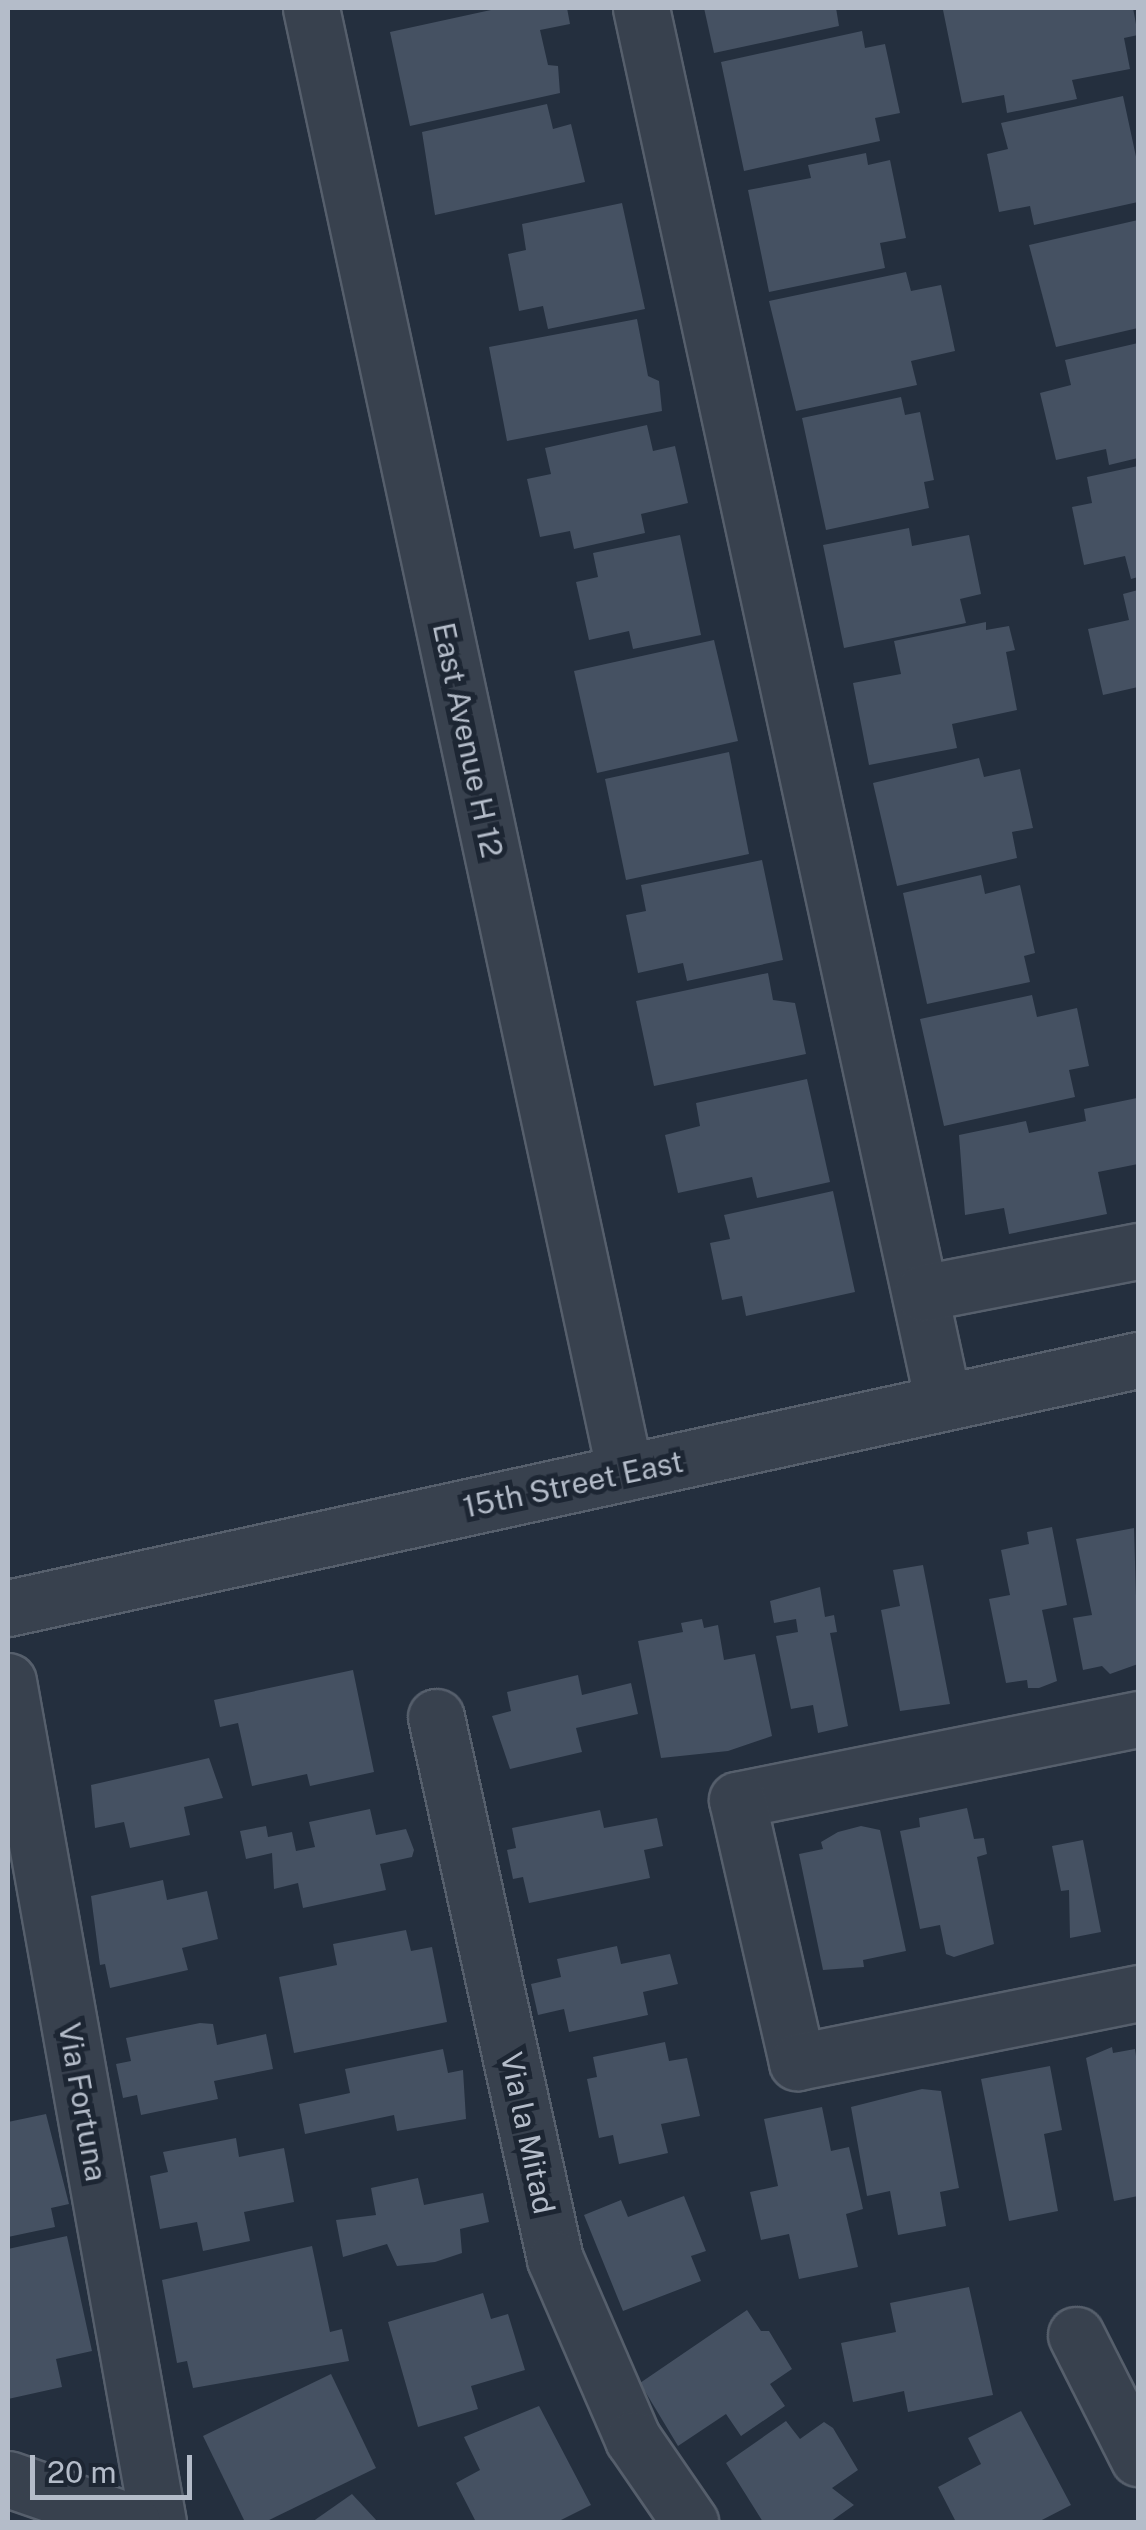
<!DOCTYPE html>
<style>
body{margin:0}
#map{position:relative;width:1146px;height:2530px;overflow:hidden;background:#242f3e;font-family:"Public Sans",sans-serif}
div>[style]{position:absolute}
.building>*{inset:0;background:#455162}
.roads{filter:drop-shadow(2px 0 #565f6c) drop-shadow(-2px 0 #565f6c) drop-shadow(0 2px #565f6c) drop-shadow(0 -2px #565f6c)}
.minor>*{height:55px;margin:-27.5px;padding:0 27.5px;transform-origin:27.5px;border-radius:27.5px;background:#38414e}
span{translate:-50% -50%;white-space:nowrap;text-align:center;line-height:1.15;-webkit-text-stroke:10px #1d2633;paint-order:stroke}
.street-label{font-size:30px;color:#b4bcc9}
.frame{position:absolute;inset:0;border:10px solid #b4bcc9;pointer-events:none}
.scale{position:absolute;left:30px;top:2455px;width:162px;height:45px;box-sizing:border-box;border:5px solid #b4bcc9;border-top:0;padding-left:12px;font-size:30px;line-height:35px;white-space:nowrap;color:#b4bcc9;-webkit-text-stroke:8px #1d2633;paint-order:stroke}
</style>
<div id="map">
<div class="building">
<i style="clip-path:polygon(500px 8px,567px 8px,570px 24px,540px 30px,548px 65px,558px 66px,560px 93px,410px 126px,390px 32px)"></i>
<i style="clip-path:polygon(704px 8px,836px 8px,839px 26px,714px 53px)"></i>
<i style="clip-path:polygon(1133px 8px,1138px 35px,1124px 38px,1130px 69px,1072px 80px,1077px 99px,1007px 113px,1004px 95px,962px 103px,943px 10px)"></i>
<i style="clip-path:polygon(862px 31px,865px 48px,885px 44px,900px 113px,875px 118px,880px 141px,744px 171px,721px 62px)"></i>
<i style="clip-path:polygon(1123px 96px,1138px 166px,1138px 202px,1034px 225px,1030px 206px,999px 212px,987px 154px,1008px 149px,1001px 123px)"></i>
<i style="clip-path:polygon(547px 104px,553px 129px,571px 124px,585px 182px,435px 215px,422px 132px)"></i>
<i style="clip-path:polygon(866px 153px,868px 165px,890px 160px,906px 238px,880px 243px,885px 268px,769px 292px,748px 190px,811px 178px,808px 165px)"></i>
<i style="clip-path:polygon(622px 203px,645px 309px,548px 329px,543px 306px,519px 311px,508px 254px,526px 250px,522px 224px)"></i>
<i style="clip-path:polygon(1138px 220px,1138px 328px,1056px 347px,1029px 245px)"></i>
<i style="clip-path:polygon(906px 272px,911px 291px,941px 285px,955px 351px,911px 361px,917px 385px,796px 411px,769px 301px)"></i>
<i style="clip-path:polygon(637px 319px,648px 376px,659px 381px,662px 411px,507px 441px,489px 347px)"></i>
<i style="clip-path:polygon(1138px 343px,1138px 458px,1109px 465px,1106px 449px,1056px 460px,1040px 393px,1071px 385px,1065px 360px)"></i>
<i style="clip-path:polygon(901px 397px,905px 415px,920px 412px,934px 480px,924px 482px,929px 508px,826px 530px,802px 418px)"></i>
<i style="clip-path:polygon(647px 425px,653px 451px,675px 446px,688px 503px,641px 514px,645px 533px,574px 549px,570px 531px,540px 537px,527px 479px,551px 474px,545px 448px)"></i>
<i style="clip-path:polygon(1138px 466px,1138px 577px,1131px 579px,1125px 556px,1084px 565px,1072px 507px,1092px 503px,1087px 477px)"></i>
<i style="clip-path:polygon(909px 528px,912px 546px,969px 535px,981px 594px,960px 599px,966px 623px,844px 648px,823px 545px)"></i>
<i style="clip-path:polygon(680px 535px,701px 635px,633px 649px,629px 631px,589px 640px,576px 582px,598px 577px,593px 553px)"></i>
<i style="clip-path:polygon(1138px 590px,1138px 687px,1103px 695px,1088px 629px,1129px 620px,1123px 594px)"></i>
<i style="clip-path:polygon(986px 622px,986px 630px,1009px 626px,1015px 650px,1006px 652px,1017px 710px,952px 724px,957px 748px,869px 765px,853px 683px,901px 674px,894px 641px)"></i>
<i style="clip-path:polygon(714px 640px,738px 741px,597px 773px,574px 671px)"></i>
<i style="clip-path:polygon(729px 752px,749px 854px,626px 880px,605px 779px)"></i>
<i style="clip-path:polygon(979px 758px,984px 777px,1020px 769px,1033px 828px,1012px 832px,1017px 858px,897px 886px,873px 783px)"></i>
<i style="clip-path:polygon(762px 860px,783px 960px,687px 981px,683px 963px,638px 973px,626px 915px,646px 911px,641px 885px)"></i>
<i style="clip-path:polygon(981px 875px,985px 894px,1020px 885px,1035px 953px,1024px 956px,1030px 982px,927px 1004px,903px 893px)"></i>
<i style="clip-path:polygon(768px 973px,773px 1000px,795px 1003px,806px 1054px,654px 1086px,636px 1001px)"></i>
<i style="clip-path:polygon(1032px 995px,1037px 1017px,1077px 1008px,1089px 1066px,1069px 1070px,1075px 1097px,944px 1126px,920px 1019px)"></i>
<i style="clip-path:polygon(807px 1079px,830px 1182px,757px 1198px,752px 1177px,678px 1193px,665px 1135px,700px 1126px,696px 1103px)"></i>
<i style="clip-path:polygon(1137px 1098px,1138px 1164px,1098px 1172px,1107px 1214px,1009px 1234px,1004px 1208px,965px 1215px,959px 1135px,1026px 1121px,1029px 1133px,1086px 1121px,1084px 1109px)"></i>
<i style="clip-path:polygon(833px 1191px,855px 1292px,746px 1316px,742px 1296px,722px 1300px,710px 1243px,730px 1239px,724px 1215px)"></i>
<i style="clip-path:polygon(1052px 1527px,1067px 1605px,1042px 1610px,1057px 1681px,1039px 1688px,1028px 1688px,1027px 1680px,1006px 1683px,989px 1599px,1010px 1595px,1001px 1550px,1029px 1544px,1027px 1532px)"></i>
<i style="clip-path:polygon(1134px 1528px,1138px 1664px,1110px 1674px,1102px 1666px,1083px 1670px,1073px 1618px,1092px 1615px,1076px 1539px)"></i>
<i style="clip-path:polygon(923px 1565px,950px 1704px,900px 1711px,881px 1610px,900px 1606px,893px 1570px)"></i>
<i style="clip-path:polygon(820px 1587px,825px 1617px,834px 1615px,837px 1632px,830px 1633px,848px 1726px,818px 1733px,813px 1705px,791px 1709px,776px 1636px,798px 1632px,796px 1619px,774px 1623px,770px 1601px)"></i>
<i style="clip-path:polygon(702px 1619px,704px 1628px,718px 1625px,724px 1660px,755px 1654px,772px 1736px,728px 1751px,661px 1758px,638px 1641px,683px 1632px,681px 1623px)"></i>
<i style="clip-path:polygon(353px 1670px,374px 1772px,310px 1786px,307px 1774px,252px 1786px,238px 1723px,220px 1727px,214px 1700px)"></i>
<i style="clip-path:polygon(578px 1675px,582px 1695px,631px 1683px,638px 1714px,576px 1728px,582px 1752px,510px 1769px,492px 1716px,511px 1711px,507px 1692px)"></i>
<i style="clip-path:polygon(209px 1758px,223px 1798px,184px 1807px,190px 1835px,130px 1848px,124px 1822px,95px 1828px,91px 1785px)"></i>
<i style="clip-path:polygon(967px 1808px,974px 1839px,984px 1838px,987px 1854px,977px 1857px,994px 1944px,954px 1957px,946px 1954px,940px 1925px,920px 1929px,900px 1831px,920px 1827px,919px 1818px)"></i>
<i style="clip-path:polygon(370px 1809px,376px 1835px,406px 1829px,414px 1850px,412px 1857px,380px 1864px,386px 1890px,303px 1908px,298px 1883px,274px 1889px,272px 1853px,246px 1859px,240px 1831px,266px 1826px,268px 1837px,292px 1832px,296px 1851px,315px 1847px,309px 1822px)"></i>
<i style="clip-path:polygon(600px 1810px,604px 1828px,657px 1818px,663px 1846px,644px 1850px,650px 1878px,529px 1903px,523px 1877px,513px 1879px,507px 1850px,516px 1848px,512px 1828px)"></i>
<i style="clip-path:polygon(861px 1826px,880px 1830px,906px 1951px,863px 1960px,864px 1967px,823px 1970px,799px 1854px,823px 1849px,821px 1842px,838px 1832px)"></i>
<i style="clip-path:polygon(1083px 1840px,1101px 1932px,1070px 1938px,1069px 1890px,1061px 1891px,1052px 1846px)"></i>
<i style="clip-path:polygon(163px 1880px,167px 1900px,207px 1891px,218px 1939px,182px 1948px,188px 1970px,110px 1988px,105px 1964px,100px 1965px,91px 1896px)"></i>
<i style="clip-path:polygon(406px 1930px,411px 1951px,432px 1947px,447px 2022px,294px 2053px,279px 1977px,337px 1965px,333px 1944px)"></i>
<i style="clip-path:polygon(617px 1946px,621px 1964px,670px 1954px,678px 1984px,643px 1992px,648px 2015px,569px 2032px,564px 2009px,538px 2015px,531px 1984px,561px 1977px,557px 1959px)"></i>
<i style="clip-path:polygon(200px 2023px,213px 2024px,217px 2045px,266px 2034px,273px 2069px,214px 2081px,218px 2099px,141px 2115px,137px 2095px,123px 2098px,116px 2064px,131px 2061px,126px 2038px)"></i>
<i style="clip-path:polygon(665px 2042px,669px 2061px,687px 2058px,700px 2116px,661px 2124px,668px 2153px,619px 2164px,613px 2135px,599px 2138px,587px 2079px,597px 2077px,593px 2057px)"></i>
<i style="clip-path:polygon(1112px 2047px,1113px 2053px,1135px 2049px,1138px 2070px,1138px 2196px,1114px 2201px,1086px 2058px)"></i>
<i style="clip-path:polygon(443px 2049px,448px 2073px,463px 2070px,466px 2119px,397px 2131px,394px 2115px,305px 2134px,299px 2104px,350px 2093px,345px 2069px)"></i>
<i style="clip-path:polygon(1050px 2066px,1062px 2130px,1044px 2134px,1058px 2211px,1009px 2221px,981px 2079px)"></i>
<i style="clip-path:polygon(922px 2089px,941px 2091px,959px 2188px,940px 2192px,946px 2226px,898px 2235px,890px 2191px,867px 2196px,851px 2107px)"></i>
<i style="clip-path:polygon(822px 2107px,831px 2151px,849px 2147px,863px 2209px,846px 2214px,858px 2267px,799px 2279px,789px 2234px,761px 2240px,750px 2192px,778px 2186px,764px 2119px)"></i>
<i style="clip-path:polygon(46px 2114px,69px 2204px,51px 2208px,55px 2227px,8px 2237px,8px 2122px)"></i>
<i style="clip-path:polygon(236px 2138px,239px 2157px,284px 2148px,294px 2202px,244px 2212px,250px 2241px,203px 2251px,197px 2222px,160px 2229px,150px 2176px,168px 2172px,163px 2152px)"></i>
<i style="clip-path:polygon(418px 2178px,424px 2205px,483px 2193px,489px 2222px,460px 2229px,462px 2253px,435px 2262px,397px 2266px,387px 2244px,343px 2257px,336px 2220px,376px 2215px,371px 2188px)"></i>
<i style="clip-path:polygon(684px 2196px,706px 2251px,691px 2256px,701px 2281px,623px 2311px,584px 2215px,621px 2200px,628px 2217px)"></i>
<i style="clip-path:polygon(67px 2236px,92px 2351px,56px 2359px,62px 2387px,8px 2399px,8px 2249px)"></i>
<i style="clip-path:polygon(312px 2246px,330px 2332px,342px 2329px,349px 2361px,193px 2388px,187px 2361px,177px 2363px,162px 2280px)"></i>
<i style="clip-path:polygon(969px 2287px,993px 2395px,908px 2412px,904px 2391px,853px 2402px,841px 2343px,896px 2332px,890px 2303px)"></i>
<i style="clip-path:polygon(483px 2293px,491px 2319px,508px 2314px,525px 2370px,471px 2386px,478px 2409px,418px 2427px,388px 2322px)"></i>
<i style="clip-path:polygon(747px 2310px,761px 2331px,769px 2331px,792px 2369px,770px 2384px,785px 2406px,741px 2436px,726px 2414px,678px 2446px,640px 2383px)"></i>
<i style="clip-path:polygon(331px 2374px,376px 2468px,265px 2522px,245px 2522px,203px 2436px)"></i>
<i style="clip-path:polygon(539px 2406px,591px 2505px,557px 2522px,476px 2522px,456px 2483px,480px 2470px,464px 2437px)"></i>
<i style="clip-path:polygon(1021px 2411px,1071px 2505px,1038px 2522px,956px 2522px,938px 2487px,981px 2464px,968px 2438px)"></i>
<i style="clip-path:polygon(786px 2421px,800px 2439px,824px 2422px,833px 2428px,858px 2470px,832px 2488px,854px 2505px,830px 2522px,763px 2522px,726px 2463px)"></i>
<i style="clip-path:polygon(352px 2494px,378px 2522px,312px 2522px)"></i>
</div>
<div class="roads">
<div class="minor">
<i style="left:311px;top:8px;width:1498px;rotate:77.9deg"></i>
<i style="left:641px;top:8px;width:1425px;rotate:77.77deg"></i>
<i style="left:922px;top:1293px;width:220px;rotate:-11deg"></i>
<i style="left:8px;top:1608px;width:1157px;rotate:-12.38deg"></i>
<i style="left:8px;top:1681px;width:854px;rotate:79.89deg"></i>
<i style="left:436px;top:1717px;width:555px;rotate:77.62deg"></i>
<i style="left:555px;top:2259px;width:196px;rotate:66.6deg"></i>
<i style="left:633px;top:2439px;width:101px;rotate:55.5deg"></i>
<i style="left:1138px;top:1719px;width:409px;rotate:168.6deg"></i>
<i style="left:737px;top:1800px;width:269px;rotate:77.1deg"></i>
<i style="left:797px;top:2062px;width:348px;rotate:-11.4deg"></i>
<i style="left:1076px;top:2335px;width:138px;rotate:63.2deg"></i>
<i style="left:8px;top:2479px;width:131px;rotate:19.1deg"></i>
</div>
</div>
<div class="street-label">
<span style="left:468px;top:740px;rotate:78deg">East Avenue H 12</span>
<span style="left:573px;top:1484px;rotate:-12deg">15th Street East</span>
<span style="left:83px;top:2102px;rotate:80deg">Via Fortuna</span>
<span style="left:528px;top:2133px;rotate:78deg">Via la Mitad</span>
</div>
<div class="frame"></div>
<div class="scale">20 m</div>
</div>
